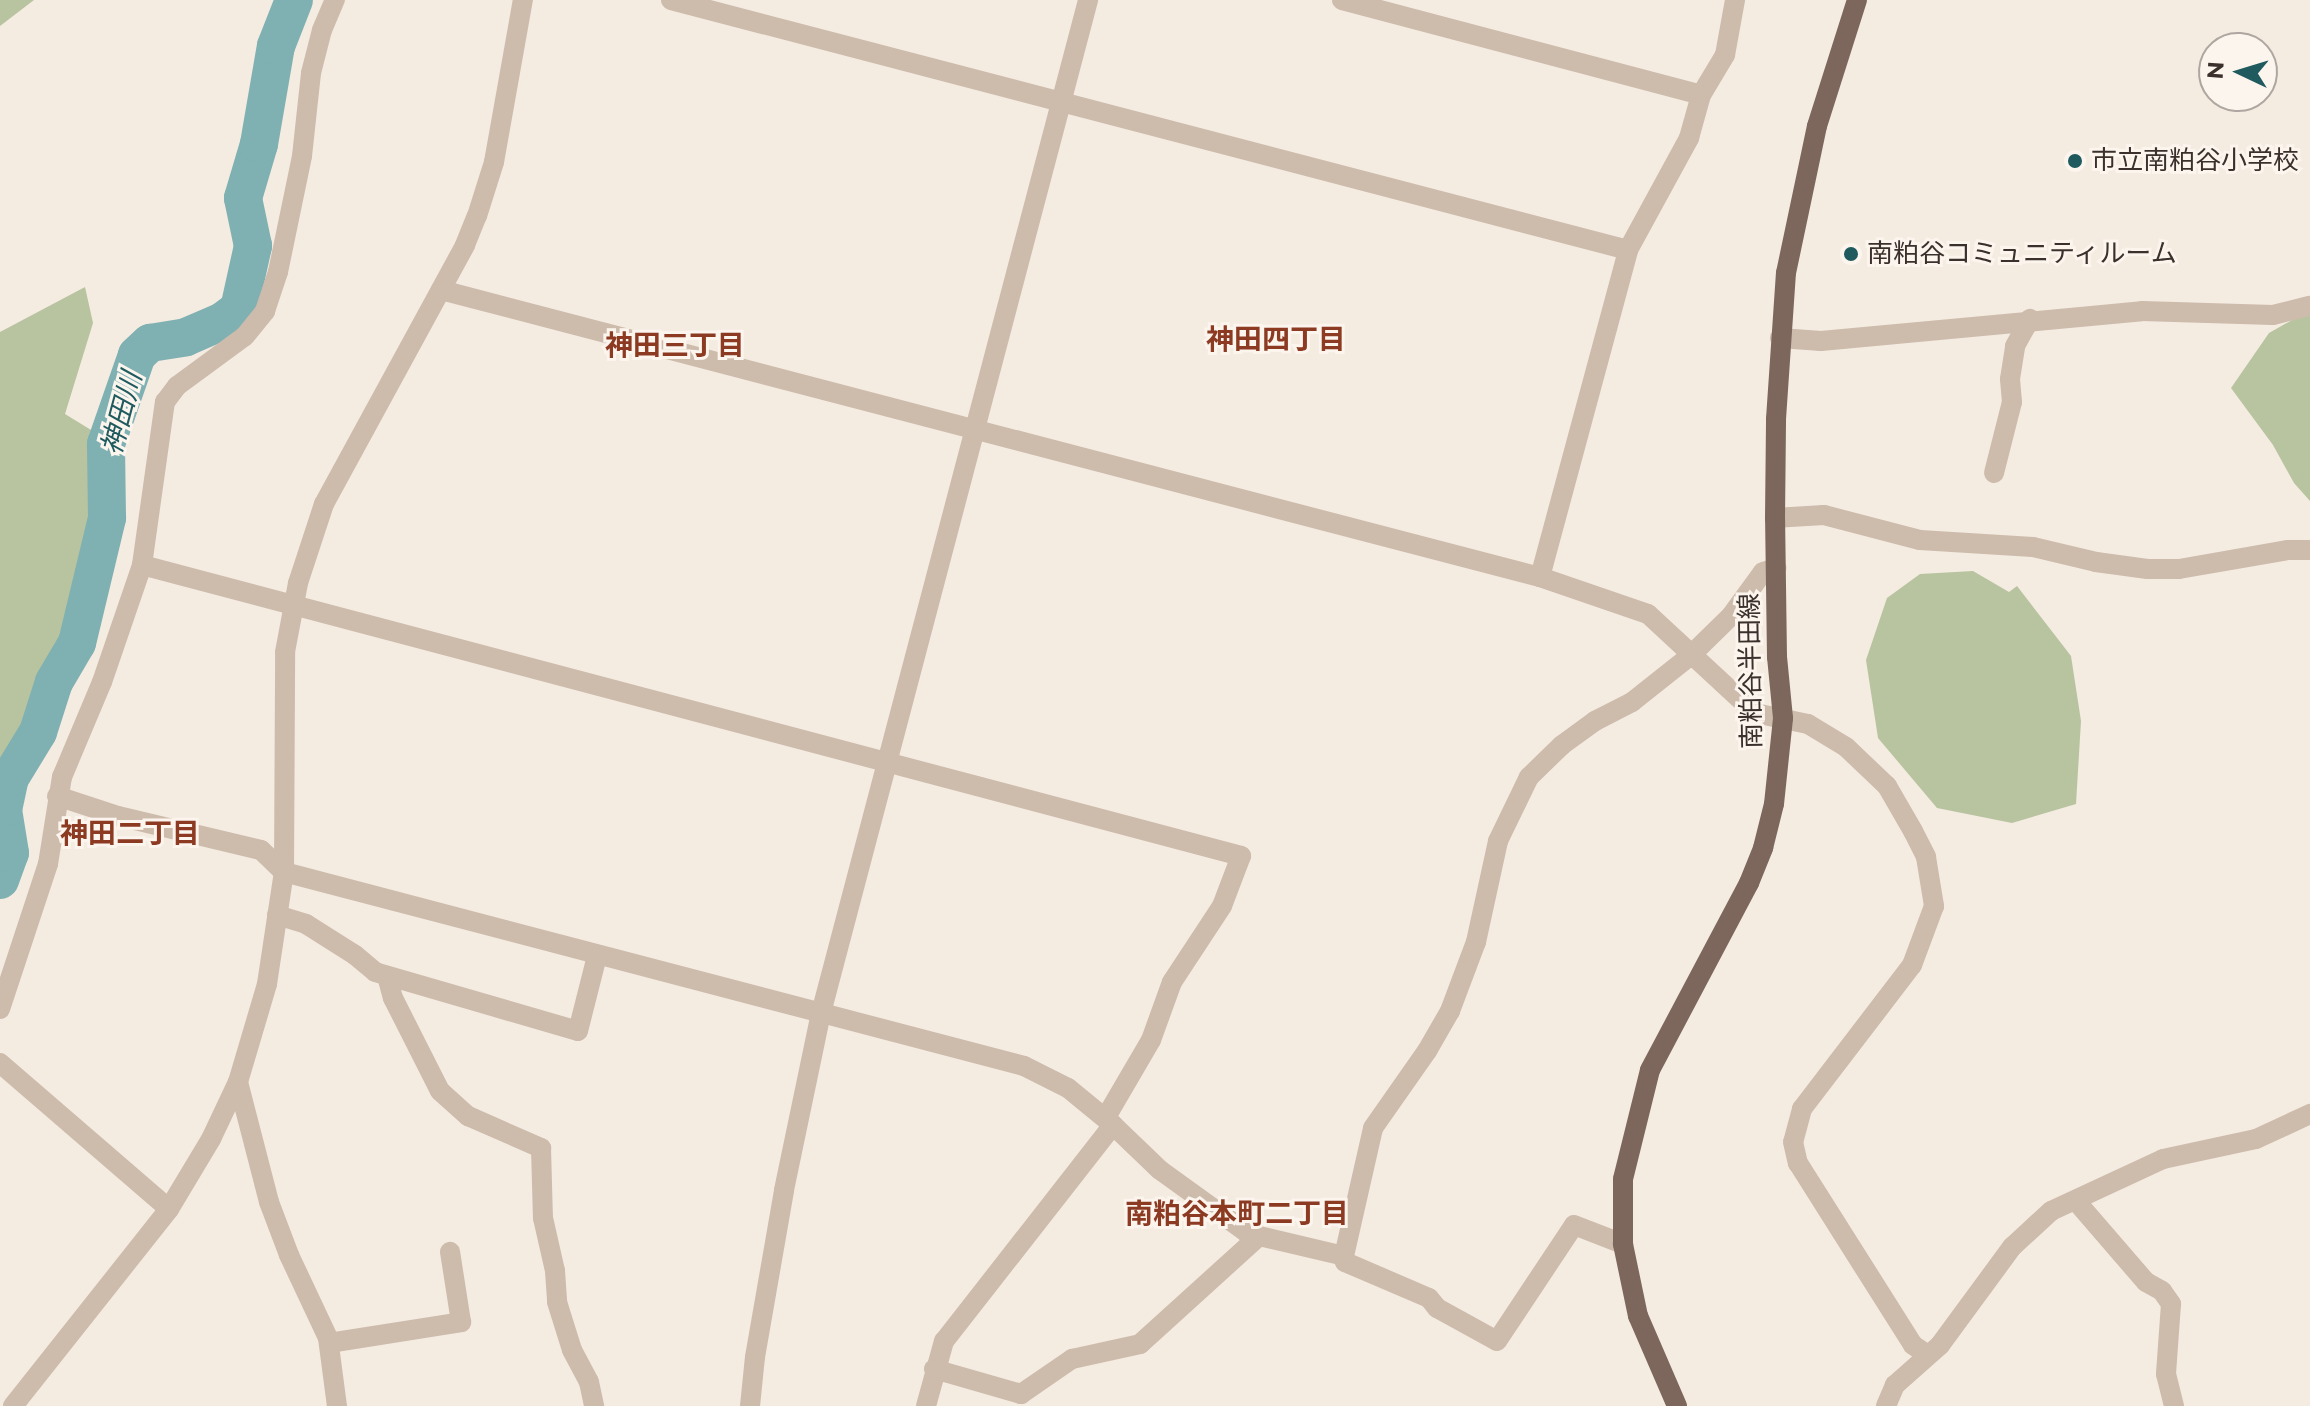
<!DOCTYPE html>
<meta charset="utf-8">
<style>
body{margin:0}
#map{position:relative;width:2310px;height:1406px;overflow:hidden;background:#f4ebe1;font-family:Montserrat,"Noto Sans JP",sans-serif}
div>[style]{position:absolute}
.green>*{inset:0;background:#b8c4a0}
.river>*{height:38px;margin:-19px;padding:0 19px;transform-origin:19px;border-radius:19px;background:#7fb0b2}
.minor>*{height:20px;margin:-10px;padding:0 10px;transform-origin:10px;border-radius:10px;background:#cdbbac}
.major>*{height:20px;margin:-10px;padding:0 10px;transform-origin:10px;border-radius:10px;background:#7d675c}
.dots>*{width:22px;height:22px;translate:-50% -50%;box-sizing:border-box;border:4px solid #fbf5ee;border-radius:50%}
span{translate:-50% -50%;white-space:nowrap;text-align:center;line-height:1.15;-webkit-text-stroke:6px #fbf5ee;paint-order:stroke}
.poi-label{font-size:26px;color:#3b302b}
.left{translate:0 -50%;text-align:left}
.street-label{font-size:26px;color:#3b302b}
.neighbourhood-label{font-size:28px;color:#8c3b22;font-weight:700}
.water-label{font-size:28px;color:#1f5a5e;font-style:italic}
.north{position:absolute;left:2198px;top:32px;width:80px;height:80px;box-sizing:border-box;background:#fbf5ee;border:2px solid #aea6a0;border-radius:50%;rotate:274deg;font-size:22px;font-weight:700;line-height:32px;text-align:center;color:#3b302b}
.north::after{content:'';display:block;margin:auto;width:28px;height:36px;background:#1f5a5e;clip-path:polygon(50% 0,100% 100%,50% 72%,0 100%)}
</style>
<div id="map">
<div class="green">
<i style="clip-path:polygon(0 0,34px 0,0 26px)"></i>
<i style="clip-path:polygon(85px 287px,93px 323px,65px 414px,109px 441px,104px 564px,0 795px,0 332px)"></i>
<i style="clip-path:polygon(2310px 310px,2310px 501px,2294px 483px,2273px 445px,2231px 388px,2269px 333px)"></i>
<i style="clip-path:polygon(1973px 571px,2009px 592px,2017px 586px,2071px 656px,2081px 721px,2076px 804px,2012px 823px,1937px 808px,1878px 738px,1866px 660px,1887px 598px,1920px 574px)"></i>
</div>
<div class="river">
<i style="left:0;top:880px;width:29px;rotate:-70deg"></i>
<i style="left:10px;top:853px;width:44px;rotate:-99.2deg"></i>
<i style="left:3px;top:810px;width:33px;rotate:-78deg"></i>
<i style="left:10px;top:778px;width:54px;rotate:-58.7deg"></i>
<i style="left:38px;top:732px;width:52px;rotate:-72.3deg"></i>
<i style="left:54px;top:682px;width:45px;rotate:-59.5deg"></i>
<i style="left:77px;top:643px;width:129px;rotate:-76.5deg"></i>
<i style="left:107px;top:518px;width:74px;rotate:-90.8deg"></i>
<i style="left:106px;top:444px;width:94px;rotate:-70.8deg"></i>
<i style="left:137px;top:355px;width:18px;rotate:-43deg"></i>
<i style="left:150px;top:343px;width:36px;rotate:-9deg"></i>
<i style="left:186px;top:337px;width:40px;rotate:-23.4deg"></i>
<i style="left:223px;top:321px;width:20px;rotate:-37deg"></i>
<i style="left:239px;top:309px;width:65px;rotate:-77.5deg"></i>
<i style="left:253px;top:246px;width:49px;rotate:-101.8deg"></i>
<i style="left:243px;top:198px;width:56px;rotate:-73.5deg"></i>
<i style="left:259px;top:144px;width:99px;rotate:-80.2deg"></i>
<i style="left:276px;top:46px;width:49px;rotate:-68.6deg"></i>
</div>
<div class="minor">
<i style="left:671px;top:0;width:989px;rotate:14.64deg"></i>
<i style="left:1342px;top:0;width:371px;rotate:14.8deg"></i>
<i style="left:441px;top:290px;width:1136px;rotate:14.64deg"></i>
<i style="left:1540px;top:577px;width:114px;rotate:18.9deg"></i>
<i style="left:1648px;top:614px;width:146px;rotate:42.8deg"></i>
<i style="left:1755px;top:713px;width:54px;rotate:11.7deg"></i>
<i style="left:1808px;top:724px;width:44px;rotate:31.2deg"></i>
<i style="left:1846px;top:747px;width:57px;rotate:43.6deg"></i>
<i style="left:1887px;top:786px;width:52px;rotate:60deg"></i>
<i style="left:1913px;top:831px;width:29px;rotate:63deg"></i>
<i style="left:1926px;top:857px;width:50px;rotate:80.7deg"></i>
<i style="left:1934px;top:906px;width:63px;rotate:110.4deg"></i>
<i style="left:1912px;top:965px;width:181px;rotate:127.4deg"></i>
<i style="left:1802px;top:1109px;width:34px;rotate:105deg"></i>
<i style="left:1793px;top:1142px;width:22px;rotate:77deg"></i>
<i style="left:1798px;top:1163px;width:215px;rotate:57.7deg"></i>
<i style="left:1913px;top:1345px;width:18px;rotate:34deg"></i>
<i style="left:1780px;top:338px;width:41px;rotate:4.2deg"></i>
<i style="left:1821px;top:341px;width:322px;rotate:-5.3deg"></i>
<i style="left:2142px;top:311px;width:131px;rotate:1.7deg"></i>
<i style="left:2273px;top:315px;width:38px;rotate:-14deg"></i>
<i style="left:1994px;top:473px;width:73px;rotate:-75.8deg"></i>
<i style="left:2012px;top:402px;width:23px;rotate:-95deg"></i>
<i style="left:2010px;top:379px;width:33px;rotate:-81deg"></i>
<i style="left:2015px;top:346px;width:31px;rotate:-61deg"></i>
<i style="left:1775px;top:518px;width:49px;rotate:-3.5deg"></i>
<i style="left:1824px;top:515px;width:99px;rotate:14.6deg"></i>
<i style="left:1920px;top:540px;width:113px;rotate:3.5deg"></i>
<i style="left:2033px;top:547px;width:65px;rotate:13.4deg"></i>
<i style="left:2096px;top:562px;width:52px;rotate:7.7deg"></i>
<i style="left:2148px;top:569px;width:31px"></i>
<i style="left:2179px;top:569px;width:111px;rotate:-9.9deg"></i>
<i style="left:2288px;top:550px;width:22px"></i>
<i style="left:142px;top:565px;width:1137px;rotate:14.83deg"></i>
<i style="left:1241px;top:856px;width:53px;rotate:110.8deg"></i>
<i style="left:1222px;top:906px;width:91px;rotate:123.3deg"></i>
<i style="left:1172px;top:982px;width:62px;rotate:109.9deg"></i>
<i style="left:1151px;top:1040px;width:89px;rotate:120.3deg"></i>
<i style="left:1540px;top:577px;width:339px;rotate:-74.9deg"></i>
<i style="left:1628px;top:250px;width:128px;rotate:-61.4deg"></i>
<i style="left:1689px;top:138px;width:45px;rotate:-74.4deg"></i>
<i style="left:1701px;top:95px;width:47px;rotate:-59deg"></i>
<i style="left:1725px;top:55px;width:56px;rotate:-79.7deg"></i>
<i style="left:57px;top:796px;width:64px;rotate:18.2deg"></i>
<i style="left:118px;top:816px;width:147px;rotate:13.4deg"></i>
<i style="left:261px;top:850px;width:32px;rotate:44deg"></i>
<i style="left:284px;top:872px;width:765px;rotate:14.69deg"></i>
<i style="left:1024px;top:1066px;width:49px;rotate:26.6deg"></i>
<i style="left:1068px;top:1088px;width:58px;rotate:39.4deg"></i>
<i style="left:1113px;top:1125px;width:274px;rotate:128deg"></i>
<i style="left:944px;top:1341px;width:67px;rotate:105.5deg"></i>
<i style="left:277px;top:915px;width:30px;rotate:17deg"></i>
<i style="left:306px;top:924px;width:58px;rotate:32.3deg"></i>
<i style="left:355px;top:955px;width:26px;rotate:40deg"></i>
<i style="left:375px;top:972px;width:211px;rotate:16.2deg"></i>
<i style="left:578px;top:1031px;width:77px;rotate:-75.8deg"></i>
<i style="left:387px;top:976px;width:23px;rotate:75deg"></i>
<i style="left:393px;top:998px;width:104px;rotate:63.2deg"></i>
<i style="left:440px;top:1091px;width:38px;rotate:42deg"></i>
<i style="left:468px;top:1116px;width:80px;rotate:23.7deg"></i>
<i style="left:541px;top:1148px;width:70px;rotate:88.4deg"></i>
<i style="left:543px;top:1218px;width:54px;rotate:77.2deg"></i>
<i style="left:555px;top:1271px;width:31px;rotate:86deg"></i>
<i style="left:557px;top:1302px;width:50px;rotate:72.6deg"></i>
<i style="left:572px;top:1350px;width:36px;rotate:62deg"></i>
<i style="left:589px;top:1382px;width:25px;rotate:78deg"></i>
<i style="left:0;top:1009px;width:153px;rotate:-71.7deg"></i>
<i style="left:48px;top:864px;width:88px;rotate:-80.9deg"></i>
<i style="left:62px;top:777px;width:103px;rotate:-67.2deg"></i>
<i style="left:102px;top:682px;width:124px;rotate:-71.1deg"></i>
<i style="left:142px;top:565px;width:165px;rotate:-82deg"></i>
<i style="left:165px;top:402px;width:20px;rotate:-53deg"></i>
<i style="left:177px;top:386px;width:84px;rotate:-36.3deg"></i>
<i style="left:245px;top:336px;width:32px;rotate:-51deg"></i>
<i style="left:265px;top:311px;width:41px;rotate:-71.6deg"></i>
<i style="left:278px;top:272px;width:118px;rotate:-78.3deg"></i>
<i style="left:302px;top:156px;width:83px;rotate:-83.8deg"></i>
<i style="left:311px;top:73px;width:44px;rotate:-75.7deg"></i>
<i style="left:322px;top:30px;width:33px;rotate:-67deg"></i>
<i style="left:0;top:1063px;width:223px;rotate:40.8deg"></i>
<i style="left:238px;top:1082px;width:124px;rotate:75.5deg"></i>
<i style="left:269px;top:1202px;width:57px;rotate:69.3deg"></i>
<i style="left:289px;top:1255px;width:92px;rotate:64.8deg"></i>
<i style="left:328px;top:1338px;width:69px;rotate:82.5deg"></i>
<i style="left:1113px;top:1125px;width:65px;rotate:43.8deg"></i>
<i style="left:1160px;top:1170px;width:106px;rotate:35.8deg"></i>
<i style="left:1246px;top:1232px;width:14px;rotate:17deg"></i>
<i style="left:2076px;top:1201px;width:107px;rotate:49.2deg"></i>
<i style="left:2146px;top:1282px;width:18px;rotate:29deg"></i>
<i style="left:2162px;top:1291px;width:16px;rotate:55deg"></i>
<i style="left:2171px;top:1304px;width:70px;rotate:94.1deg"></i>
<i style="left:2166px;top:1374px;width:33px;rotate:76deg"></i>
<i style="left:1344px;top:1256px;width:131px;rotate:-77.2deg"></i>
<i style="left:1373px;top:1128px;width:94px;rotate:-55deg"></i>
<i style="left:1427px;top:1051px;width:46px;rotate:-60.1deg"></i>
<i style="left:1450px;top:1011px;width:74px;rotate:-69.4deg"></i>
<i style="left:1476px;top:942px;width:103px;rotate:-77.7deg"></i>
<i style="left:1498px;top:841px;width:71px;rotate:-64.2deg"></i>
<i style="left:1529px;top:777px;width:46px;rotate:-44.1deg"></i>
<i style="left:1562px;top:745px;width:41px;rotate:-36deg"></i>
<i style="left:1595px;top:721px;width:42px;rotate:-27.2deg"></i>
<i style="left:1632px;top:702px;width:74px;rotate:-38.4deg"></i>
<i style="left:1690px;top:656px;width:57px;rotate:-44.3deg"></i>
<i style="left:1731px;top:616px;width:54px;rotate:-54deg"></i>
<i style="left:1763px;top:572px;width:14px;rotate:-17deg"></i>
<i style="left:329px;top:1343px;width:134px;rotate:-9deg"></i>
<i style="left:461px;top:1322px;width:71px;rotate:-98.9deg"></i>
<i style="left:934px;top:1369px;width:91px;rotate:16deg"></i>
<i style="left:1021px;top:1394px;width:62px;rotate:-34.5deg"></i>
<i style="left:1072px;top:1359px;width:70px;rotate:-12.4deg"></i>
<i style="left:1140px;top:1344px;width:161px;rotate:-42.2deg"></i>
<i style="left:1259px;top:1236px;width:87px;rotate:13.2deg"></i>
<i style="left:1344px;top:1256px;width:6px;rotate:81deg"></i>
<i style="left:1345px;top:1262px;width:91px;rotate:23.2deg"></i>
<i style="left:1429px;top:1298px;width:13px;rotate:51deg"></i>
<i style="left:1437px;top:1308px;width:68px;rotate:28.8deg"></i>
<i style="left:1497px;top:1341px;width:139px;rotate:-56.4deg"></i>
<i style="left:1574px;top:1225px;width:53px;rotate:21.2deg"></i>
<i style="left:13px;top:1406px;width:251px;rotate:-51.6deg"></i>
<i style="left:169px;top:1209px;width:82px;rotate:-59deg"></i>
<i style="left:211px;top:1139px;width:63px;rotate:-64.7deg"></i>
<i style="left:238px;top:1082px;width:102px;rotate:-73.5deg"></i>
<i style="left:267px;top:984px;width:113px;rotate:-81.4deg"></i>
<i style="left:284px;top:872px;width:220px;rotate:-89.7deg"></i>
<i style="left:285px;top:652px;width:70px;rotate:-79.3deg"></i>
<i style="left:298px;top:583px;width:83px;rotate:-71.8deg"></i>
<i style="left:324px;top:504px;width:295px;rotate:-61.4deg"></i>
<i style="left:465px;top:245px;width:31px;rotate:-68deg"></i>
<i style="left:477px;top:216px;width:57px;rotate:-72.5deg"></i>
<i style="left:494px;top:162px;width:165px;rotate:-79.9deg"></i>
<i style="left:750px;top:1406px;width:49px;rotate:-84.2deg"></i>
<i style="left:755px;top:1357px;width:169px;rotate:-80.1deg"></i>
<i style="left:784px;top:1190px;width:181px;rotate:-78.2deg"></i>
<i style="left:821px;top:1013px;width:1048px;rotate:-75.23deg"></i>
<i style="left:1886px;top:1406px;width:23px;rotate:-67deg"></i>
<i style="left:1895px;top:1385px;width:60px;rotate:-41.6deg"></i>
<i style="left:1940px;top:1345px;width:122px;rotate:-53.7deg"></i>
<i style="left:2012px;top:1247px;width:53px;rotate:-42.7deg"></i>
<i style="left:2051px;top:1211px;width:123px;rotate:-24.9deg"></i>
<i style="left:2163px;top:1159px;width:95px;rotate:-12.1deg"></i>
<i style="left:2256px;top:1139px;width:60px;rotate:-24.8deg"></i>
</div>
<div class="major">
<i style="left:1677px;top:1406px;width:98px;rotate:-113.4deg"></i>
<i style="left:1638px;top:1316px;width:74px;rotate:-101.8deg"></i>
<i style="left:1623px;top:1244px;width:65px;rotate:-90deg"></i>
<i style="left:1623px;top:1179px;width:112px;rotate:-76.1deg"></i>
<i style="left:1650px;top:1070px;width:212px;rotate:-62.1deg"></i>
<i style="left:1749px;top:883px;width:38px;rotate:-68deg"></i>
<i style="left:1763px;top:848px;width:45px;rotate:-76deg"></i>
<i style="left:1774px;top:804px;width:86px;rotate:-84deg"></i>
<i style="left:1783px;top:718px;width:61px;rotate:-95.6deg"></i>
<i style="left:1777px;top:657px;width:139px;rotate:-90.8deg"></i>
<i style="left:1775px;top:518px;width:99px;rotate:-89.4deg"></i>
<i style="left:1776px;top:419px;width:146px;rotate:-86.1deg"></i>
<i style="left:1786px;top:273px;width:150px;rotate:-78.1deg"></i>
<i style="left:1817px;top:126px;width:132px;rotate:-72.4deg"></i>
</div>
<div class="dots">
<i style="left:2075px;top:161px;background:#1f5a5e"></i>
<i style="left:1851px;top:254px;background:#1f5a5e"></i>
</div>
<div class="poi-label">
<span class="left" style="left:2091px;top:161px">市立南粕谷小学校</span>
<span class="left" style="left:1867px;top:254px">南粕谷コミュニティルーム</span>
</div>
<div class="street-label">
<span style="left:1751px;top:671px;rotate:-91deg">南粕谷半田線</span>
</div>
<div class="neighbourhood-label">
<span style="left:1276px;top:339px">神田四丁目</span>
<span style="left:675px;top:345px">神田三丁目</span>
<span style="left:130px;top:833px">神田二丁目</span>
<span style="left:1237px;top:1213px">南粕谷本町二丁目</span>
</div>
<div class="water-label">
<span style="left:121px;top:413px;rotate:-75deg">神田川</span>
</div>
<div class="north">N</div>
</div>
